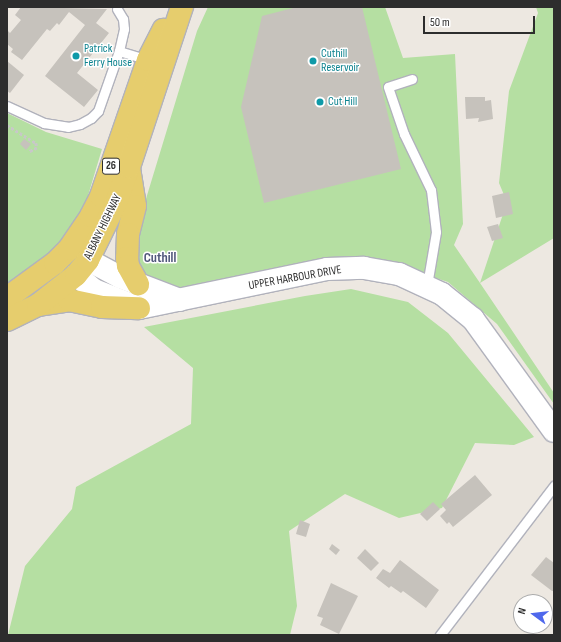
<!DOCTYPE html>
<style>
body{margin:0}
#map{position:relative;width:561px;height:642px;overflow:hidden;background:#ede8e1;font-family:"Sofia Sans Condensed",sans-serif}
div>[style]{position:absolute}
.green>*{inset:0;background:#b5dfa2}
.building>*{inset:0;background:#c6c2bc}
.path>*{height:2.5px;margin-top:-1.25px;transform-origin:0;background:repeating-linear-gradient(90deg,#c8c8c8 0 3px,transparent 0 5px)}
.roads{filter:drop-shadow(1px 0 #b1b2bc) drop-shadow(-1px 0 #b1b2bc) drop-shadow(0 1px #b1b2bc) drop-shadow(0 -1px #b1b2bc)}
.lane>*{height:9px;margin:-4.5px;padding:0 4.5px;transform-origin:4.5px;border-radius:4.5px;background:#fff}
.secondary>*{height:22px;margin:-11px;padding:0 11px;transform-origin:11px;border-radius:11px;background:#fff}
.primary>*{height:22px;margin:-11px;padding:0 11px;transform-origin:11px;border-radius:11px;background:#e6cd6d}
.dots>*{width:11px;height:11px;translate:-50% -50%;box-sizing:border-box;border:2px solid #fff;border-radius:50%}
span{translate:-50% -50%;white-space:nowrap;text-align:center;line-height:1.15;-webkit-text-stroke:3px #fff;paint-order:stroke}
.shield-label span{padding:1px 3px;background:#fff;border:1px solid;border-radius:3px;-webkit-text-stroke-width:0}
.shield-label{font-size:11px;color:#2d2d2d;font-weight:700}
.culture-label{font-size:12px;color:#0d838f}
.left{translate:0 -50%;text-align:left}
.street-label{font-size:12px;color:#2d2d2d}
.quarter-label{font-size:14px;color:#50577b;font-weight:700}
.frame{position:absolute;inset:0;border:8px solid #2d2d2d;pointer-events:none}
.north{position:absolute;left:513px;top:594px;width:40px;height:40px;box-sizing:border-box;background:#fff;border:1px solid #ababab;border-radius:50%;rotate:285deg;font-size:11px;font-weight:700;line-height:16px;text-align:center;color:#2d2d2d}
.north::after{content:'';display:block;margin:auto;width:14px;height:18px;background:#4f68ec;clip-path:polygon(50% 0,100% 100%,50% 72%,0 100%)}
.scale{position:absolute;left:423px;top:16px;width:112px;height:18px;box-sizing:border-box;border:2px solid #2d2d2d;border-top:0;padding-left:5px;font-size:12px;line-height:14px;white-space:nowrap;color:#2d2d2d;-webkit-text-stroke:3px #fff;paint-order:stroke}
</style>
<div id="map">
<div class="green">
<i style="clip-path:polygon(208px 7px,385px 7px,403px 58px,455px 54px,463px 224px,454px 245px,480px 283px,507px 202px,499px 183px,509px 91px,538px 13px,536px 7px,554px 7px,554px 238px,480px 283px,554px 393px,554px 404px,497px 324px,448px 282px,396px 265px,180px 293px,139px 271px,138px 225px,197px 31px)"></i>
<i style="clip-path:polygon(7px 113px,46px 132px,102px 149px,84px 209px,57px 247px,17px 281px,7px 286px)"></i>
<i style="clip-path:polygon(351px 289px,408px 302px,448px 333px,534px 437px,514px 445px,475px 443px,442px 508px,399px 518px,345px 494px,289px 531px,297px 606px,290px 635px,8px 635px,25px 566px,72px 509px,76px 487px,191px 424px,193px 368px,144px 327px,305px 296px)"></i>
</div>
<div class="building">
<i style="clip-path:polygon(21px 7px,107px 9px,96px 23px,109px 33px,77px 73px,98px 90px,84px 107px,45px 76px,85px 25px,69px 12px,59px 25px,57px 23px,50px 31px,47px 29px,22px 60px,11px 52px,13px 49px,7px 44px,7px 30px,10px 33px,21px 20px,15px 15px)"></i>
<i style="clip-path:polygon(297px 7px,362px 7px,401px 169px,264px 203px,241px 107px,262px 16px)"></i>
<i style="clip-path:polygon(7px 61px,24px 75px,10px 93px,7px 91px)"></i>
<i style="clip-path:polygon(465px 97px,485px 97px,485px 101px,491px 100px,493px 119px,478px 122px,479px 118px,466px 119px)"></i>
<i style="clip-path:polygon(24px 139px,31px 144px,26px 150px,20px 144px)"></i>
<i style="clip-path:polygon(509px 192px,513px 214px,496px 218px,492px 196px)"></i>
<i style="clip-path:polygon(498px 224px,503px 238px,492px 241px,487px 227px)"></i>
<i style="clip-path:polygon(475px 475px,492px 495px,453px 527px,449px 522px,447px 524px,440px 516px,446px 510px,441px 504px)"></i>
<i style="clip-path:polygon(433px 502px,440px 509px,427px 521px,420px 514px)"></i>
<i style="clip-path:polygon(300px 520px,310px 524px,306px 537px,296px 534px)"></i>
<i style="clip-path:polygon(332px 544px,340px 550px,336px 555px,329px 549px)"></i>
<i style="clip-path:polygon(365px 549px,379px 563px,371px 571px,357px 558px)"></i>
<i style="clip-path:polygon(546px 557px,554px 563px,554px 591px,552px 591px,531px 575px)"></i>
<i style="clip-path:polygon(400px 560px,439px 590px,426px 608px,403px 591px,401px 593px,391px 586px,389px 588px,376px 578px,383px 569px,390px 573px)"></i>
<i style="clip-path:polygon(331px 583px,358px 596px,339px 634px,320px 625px,323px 618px,317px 616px)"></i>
</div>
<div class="path">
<i style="left:7px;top:125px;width:34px;rotate:32deg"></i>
<i style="left:36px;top:143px;width:5px;rotate:79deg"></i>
<i style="left:37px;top:148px;width:9px;rotate:153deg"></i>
</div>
<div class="roads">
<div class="lane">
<i style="left:117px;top:9px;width:12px;rotate:59deg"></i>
<i style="left:123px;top:19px;width:10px;rotate:84deg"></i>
<i style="left:124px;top:29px;width:23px;rotate:103deg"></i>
<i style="left:412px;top:79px;width:25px;rotate:162deg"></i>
<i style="left:388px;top:87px;width:50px;rotate:71.2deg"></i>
<i style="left:404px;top:134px;width:62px;rotate:64.3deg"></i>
<i style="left:431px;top:190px;width:42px;rotate:83.2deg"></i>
<i style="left:436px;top:232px;width:54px;rotate:99.6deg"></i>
<i style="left:7px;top:106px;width:41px;rotate:24.7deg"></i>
<i style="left:44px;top:123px;width:24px;rotate:9deg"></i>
<i style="left:68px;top:127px;width:12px;rotate:-14deg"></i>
<i style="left:80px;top:124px;width:13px;rotate:-29deg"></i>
<i style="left:91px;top:118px;width:10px;rotate:-45deg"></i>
<i style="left:98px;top:111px;width:64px;rotate:-70.7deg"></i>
<i style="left:119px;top:51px;width:30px;rotate:17deg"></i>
<i style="left:440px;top:635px;width:188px;rotate:-52.6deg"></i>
</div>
<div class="secondary">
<i style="left:88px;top:260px;width:36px;rotate:28deg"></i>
<i style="left:120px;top:277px;width:64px;rotate:21deg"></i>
<i style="left:76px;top:275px;width:23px;rotate:40deg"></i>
<i style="left:94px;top:290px;width:48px;rotate:21.8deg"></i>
<i style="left:139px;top:308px;width:192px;rotate:-11.7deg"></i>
<i style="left:327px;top:269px;width:37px;rotate:-2deg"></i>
<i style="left:364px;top:268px;width:36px;rotate:10deg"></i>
<i style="left:399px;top:274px;width:47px;rotate:24.9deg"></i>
<i style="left:442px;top:294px;width:40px;rotate:39deg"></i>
<i style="left:473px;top:319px;width:138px;rotate:54.1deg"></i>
</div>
<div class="primary">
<i style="left:129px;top:168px;width:38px;rotate:81deg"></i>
<i style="left:135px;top:206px;width:29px;rotate:104deg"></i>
<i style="left:128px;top:234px;width:24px;rotate:92deg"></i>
<i style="left:127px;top:258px;width:8px;rotate:83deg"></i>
<i style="left:128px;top:266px;width:21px;rotate:61deg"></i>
<i style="left:7px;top:298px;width:59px;rotate:-36.1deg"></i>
<i style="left:55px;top:263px;width:20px;rotate:-45deg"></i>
<i style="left:69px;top:249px;width:40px;rotate:-56deg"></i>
<i style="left:91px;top:216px;width:22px;rotate:-63deg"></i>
<i style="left:101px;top:196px;width:144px;rotate:-70.9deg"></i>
<i style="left:148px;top:60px;width:34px;rotate:-63deg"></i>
<i style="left:39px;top:305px;width:30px;rotate:-9deg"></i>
<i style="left:69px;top:300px;width:34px;rotate:12deg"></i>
<i style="left:102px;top:307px;width:37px;rotate:2deg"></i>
<i style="left:7px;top:320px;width:34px;rotate:-26deg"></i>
<i style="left:38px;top:305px;width:48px;rotate:-38.3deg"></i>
<i style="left:76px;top:275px;width:19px;rotate:-51deg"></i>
<i style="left:88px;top:260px;width:61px;rotate:-63.9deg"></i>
<i style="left:115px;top:205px;width:40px;rotate:-69.8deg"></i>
<i style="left:129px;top:167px;width:169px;rotate:-71.7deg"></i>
</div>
</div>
<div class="dots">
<i style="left:76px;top:56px;background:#0f9aa8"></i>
<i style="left:313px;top:61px;background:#0f9aa8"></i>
<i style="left:320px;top:102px;background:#0f9aa8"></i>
</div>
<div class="shield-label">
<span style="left:111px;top:166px">26</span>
</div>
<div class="culture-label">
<span class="left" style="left:84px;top:56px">Patrick<br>Ferry House</span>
<span class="left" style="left:321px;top:61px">Cuthill<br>Reservoir</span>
<span class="left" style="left:328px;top:102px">Cut Hill</span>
</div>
<div class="street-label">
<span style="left:103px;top:227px;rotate:-64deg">ALBANY HIGHWAY</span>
<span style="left:295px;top:278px;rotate:-10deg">UPPER HARBOUR DRIVE</span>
</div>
<div class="quarter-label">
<span style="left:160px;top:258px">Cuthill</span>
</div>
<div class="frame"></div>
<div class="north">N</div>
<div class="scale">50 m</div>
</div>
